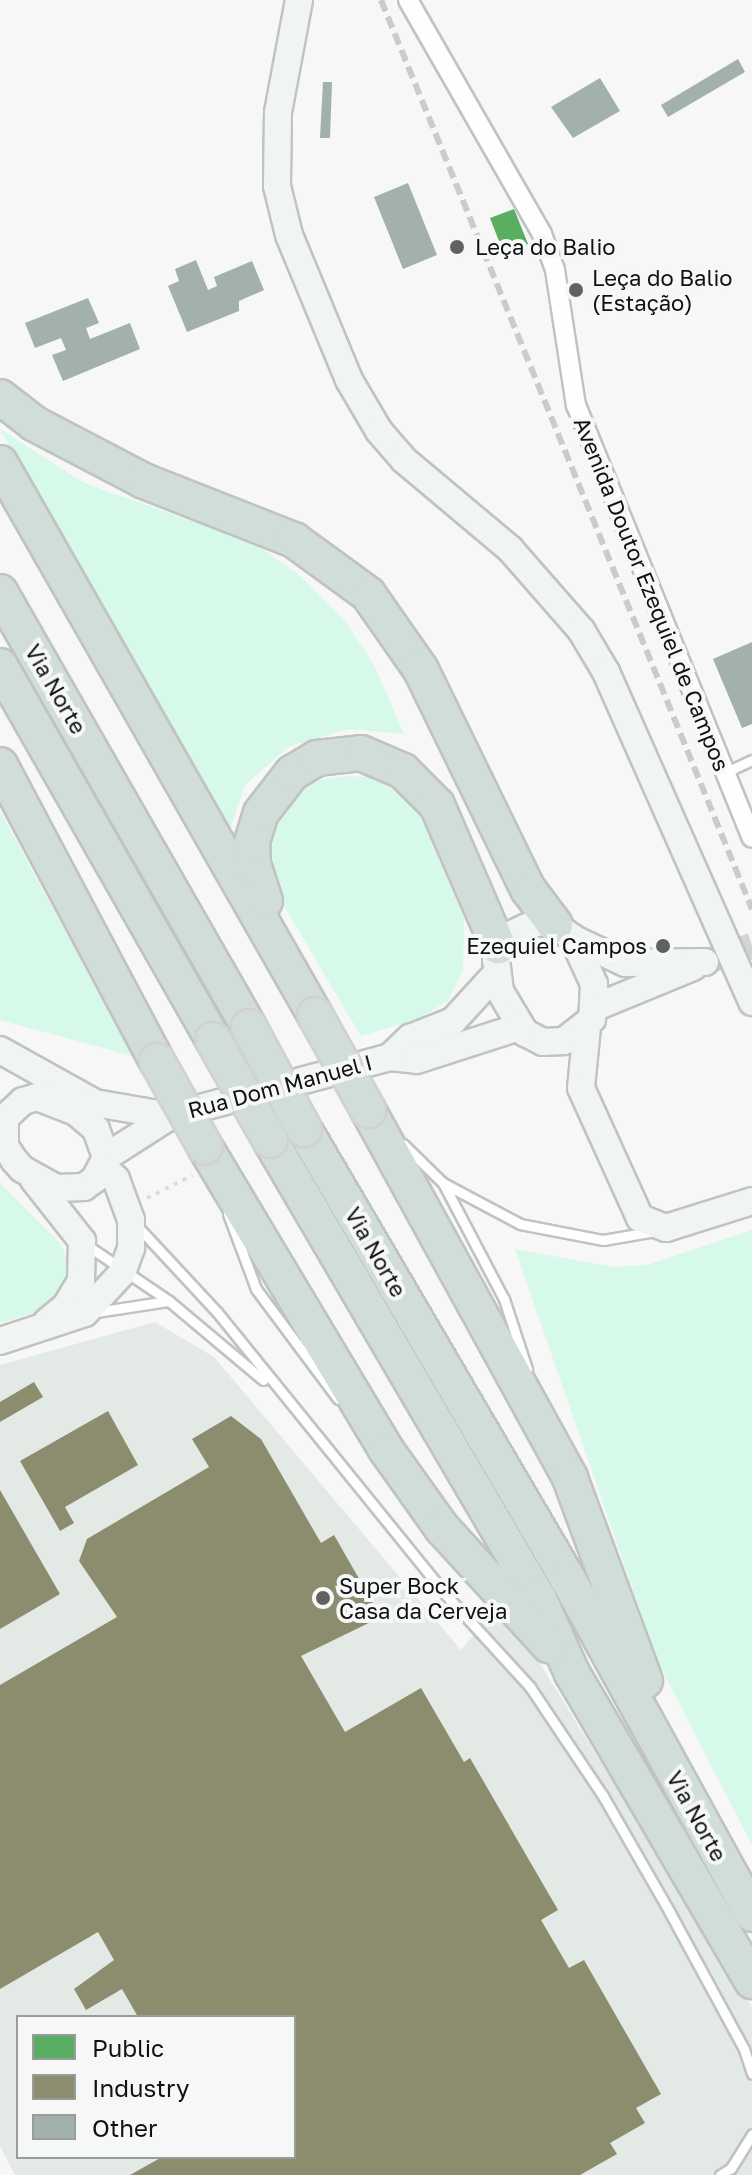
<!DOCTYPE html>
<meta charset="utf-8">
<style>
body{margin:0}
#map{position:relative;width:752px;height:2175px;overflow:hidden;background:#f6f7f6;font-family:"Golos Text",sans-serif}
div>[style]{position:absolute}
.built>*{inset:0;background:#e3eae6}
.green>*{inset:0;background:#d6f9e9}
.public>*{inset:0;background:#5aae61}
.industry>*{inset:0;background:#8c8c6e}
.building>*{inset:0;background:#a2b1ab}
.secondary-tunnel>*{height:26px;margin-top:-13px;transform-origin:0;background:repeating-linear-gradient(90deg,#d4d4d4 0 26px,transparent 0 39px)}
.path>*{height:4px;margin-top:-2px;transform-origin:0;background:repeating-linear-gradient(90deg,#dcdedc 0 4px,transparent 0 10px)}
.roads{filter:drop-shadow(2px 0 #c1c2c2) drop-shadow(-2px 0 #c1c2c2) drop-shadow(0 2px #c1c2c2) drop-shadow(0 -2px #c1c2c2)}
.lane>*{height:9px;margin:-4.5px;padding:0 4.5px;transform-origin:4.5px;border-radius:4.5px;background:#fefefe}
.street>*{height:18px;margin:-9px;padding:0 9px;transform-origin:9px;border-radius:9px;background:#fefefe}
.secondary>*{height:26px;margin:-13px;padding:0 13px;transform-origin:13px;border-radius:13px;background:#f0f4f3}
.highway>*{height:34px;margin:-17px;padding:0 17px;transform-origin:17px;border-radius:17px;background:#d1ddd8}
.rail>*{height:6px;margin-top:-3px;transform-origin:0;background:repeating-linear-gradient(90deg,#cbcbcb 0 12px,transparent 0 18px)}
.bridges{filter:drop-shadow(2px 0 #d1d1d1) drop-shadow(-2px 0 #d1d1d1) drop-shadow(0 2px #d1d1d1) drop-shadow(0 -2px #d1d1d1)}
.highway-bridge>*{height:34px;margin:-17px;padding:0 17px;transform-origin:17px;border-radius:17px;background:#d1ddd8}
.dots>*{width:22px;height:22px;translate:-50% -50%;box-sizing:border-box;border:4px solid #f5f8f6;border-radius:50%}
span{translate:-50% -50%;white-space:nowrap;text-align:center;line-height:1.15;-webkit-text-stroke:8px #f5f8f6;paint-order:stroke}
.poi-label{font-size:22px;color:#101110}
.left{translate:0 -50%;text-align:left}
.right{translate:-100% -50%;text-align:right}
.street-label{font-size:22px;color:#101110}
.legend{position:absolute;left:16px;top:2015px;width:280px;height:144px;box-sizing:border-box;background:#f5f8f6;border:2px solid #999c9a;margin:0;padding:10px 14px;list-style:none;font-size:24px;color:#101110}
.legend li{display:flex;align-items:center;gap:16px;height:40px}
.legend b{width:40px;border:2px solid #999c9a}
</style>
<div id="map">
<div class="built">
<i style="clip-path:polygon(evenodd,155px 1322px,214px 1357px,461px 1650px,495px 1610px,531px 1649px,752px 2007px,752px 2175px,15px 2175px,0 2146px,0 1365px,155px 1322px,18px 2017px,294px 2017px,294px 2157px,18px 2157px,18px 2017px)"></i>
</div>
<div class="green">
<i style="clip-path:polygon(0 429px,84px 483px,252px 542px,299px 575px,345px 621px,374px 665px,404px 734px,348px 729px,288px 747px,245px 785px,227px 839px)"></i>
<i style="clip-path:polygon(345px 776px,368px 777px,397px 791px,420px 816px,464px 918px,463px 971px,448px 1001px,418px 1019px,361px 1036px,284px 906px,269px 850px,276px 820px,292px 795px,312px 781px)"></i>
<i style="clip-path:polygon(0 811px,133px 1056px,0 1020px)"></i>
<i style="clip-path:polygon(0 1183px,61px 1244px,68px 1263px,65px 1285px,54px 1298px,39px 1311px,0 1323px)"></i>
<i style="clip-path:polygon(752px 1230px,752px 1845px,658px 1662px,515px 1249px,613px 1267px,647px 1265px)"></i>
</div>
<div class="public">
<i style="clip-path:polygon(514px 209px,528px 244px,504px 254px,490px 218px)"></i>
</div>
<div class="industry">
<i style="clip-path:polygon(34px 1382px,43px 1397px,0 1422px,0 1402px)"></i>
<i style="clip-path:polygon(108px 1411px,138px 1465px,65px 1507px,74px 1523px,60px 1531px,20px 1461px)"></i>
<i style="clip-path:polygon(231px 1416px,261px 1439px,321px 1543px,334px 1535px,381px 1617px,301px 1656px,345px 1732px,421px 1688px,464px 1762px,470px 1758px,558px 1910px,541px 1920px,569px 1968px,584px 1960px,661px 2094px,636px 2108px,645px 2123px,610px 2143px,617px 2154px,580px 2175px,130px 2175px,162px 2157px,294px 2157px,294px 2017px,138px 2017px,122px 1989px,86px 2010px,74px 1989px,114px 1960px,98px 1932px,0 1989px,0 1685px,117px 1617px,79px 1561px,87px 1539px,209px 1467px,192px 1439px)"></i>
<i style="clip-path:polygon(0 1490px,60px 1594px,0 1629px)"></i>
</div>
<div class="building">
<i style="clip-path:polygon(738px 59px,745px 72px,668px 117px,661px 105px)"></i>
<i style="clip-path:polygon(600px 78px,620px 111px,573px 138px,551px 107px)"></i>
<i style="clip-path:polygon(323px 82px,332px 82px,330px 138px,320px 138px)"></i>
<i style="clip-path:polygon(408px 183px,437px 255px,403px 269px,374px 197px)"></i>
<i style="clip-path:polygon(196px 260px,208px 290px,217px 286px,214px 277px,252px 261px,264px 290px,239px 301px,239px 311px,187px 332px,168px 286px,179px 281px,175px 269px)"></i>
<i style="clip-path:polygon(88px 298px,99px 323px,86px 328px,90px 339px,130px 323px,140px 349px,63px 381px,52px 355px,66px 350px,61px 338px,35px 348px,25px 323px)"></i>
<i style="clip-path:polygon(752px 642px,752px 724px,742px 728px,713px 659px)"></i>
</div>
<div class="secondary-tunnel">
<i style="left:705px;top:962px;width:50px;rotate:-18.8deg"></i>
</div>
<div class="path">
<i style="left:147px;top:1198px;width:51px;rotate:-26.6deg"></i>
</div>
<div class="roads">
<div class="lane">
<i style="left:724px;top:773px;width:31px;rotate:-25deg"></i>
<i style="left:403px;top:1144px;width:56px;rotate:44.3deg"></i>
<i style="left:443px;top:1183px;width:87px;rotate:28deg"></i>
<i style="left:520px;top:1224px;width:85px;rotate:10.9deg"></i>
<i style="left:603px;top:1240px;width:53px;rotate:-9.8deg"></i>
<i style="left:443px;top:1183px;width:131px;rotate:62.3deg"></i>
<i style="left:504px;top:1299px;width:74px;rotate:71.8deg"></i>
<i style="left:228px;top:1214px;width:80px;rotate:69.5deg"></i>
<i style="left:256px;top:1289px;width:137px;rotate:53.3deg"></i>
<i style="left:138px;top:1227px;width:116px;rotate:47.1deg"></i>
<i style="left:217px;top:1312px;width:365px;rotate:51deg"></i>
<i style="left:447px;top:1596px;width:123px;rotate:47.6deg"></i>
<i style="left:530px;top:1687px;width:131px;rotate:56.2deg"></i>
<i style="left:603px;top:1796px;width:133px;rotate:60.1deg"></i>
<i style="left:669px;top:1911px;width:157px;rotate:61.5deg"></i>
<i style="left:744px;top:2049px;width:26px;rotate:72deg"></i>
<i style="left:88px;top:1246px;width:98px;rotate:34.2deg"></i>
<i style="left:169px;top:1301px;width:123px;rotate:40deg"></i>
<i style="left:96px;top:1312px;width:73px;rotate:-8.7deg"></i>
<i style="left:720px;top:2175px;width:13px;rotate:-32deg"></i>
<i style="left:731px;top:2168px;width:40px;rotate:-58deg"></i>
</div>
<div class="street">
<i style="left:408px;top:0;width:270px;rotate:60.2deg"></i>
<i style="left:542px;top:234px;width:38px;rotate:70deg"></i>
<i style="left:555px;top:270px;width:137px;rotate:81.2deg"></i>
<i style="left:576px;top:405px;width:467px;rotate:67.9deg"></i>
</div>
<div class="secondary">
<i style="left:299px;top:0;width:114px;rotate:100.6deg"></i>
<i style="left:278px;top:112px;width:74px;rotate:90.8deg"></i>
<i style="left:277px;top:186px;width:50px;rotate:76.2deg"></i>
<i style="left:289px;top:235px;width:157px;rotate:67.5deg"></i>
<i style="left:349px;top:380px;width:59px;rotate:59.5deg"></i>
<i style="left:379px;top:431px;width:38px;rotate:49deg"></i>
<i style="left:404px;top:460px;width:138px;rotate:40deg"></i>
<i style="left:510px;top:549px;width:108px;rotate:48.8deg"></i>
<i style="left:581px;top:630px;width:49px;rotate:59.2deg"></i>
<i style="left:606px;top:672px;width:361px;rotate:66.1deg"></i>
<i style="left:537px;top:922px;width:18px;rotate:9deg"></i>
<i style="left:555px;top:925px;width:22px;rotate:36deg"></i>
<i style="left:573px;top:938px;width:51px;rotate:65.5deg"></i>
<i style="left:594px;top:984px;width:35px;rotate:93deg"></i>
<i style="left:592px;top:1019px;width:36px;rotate:142deg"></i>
<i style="left:564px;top:1041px;width:21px;rotate:177deg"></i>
<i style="left:543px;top:1042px;width:20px;rotate:-153deg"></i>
<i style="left:525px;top:1033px;width:49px;rotate:-120.8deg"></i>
<i style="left:500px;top:991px;width:31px;rotate:-97deg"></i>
<i style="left:496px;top:960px;width:23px;rotate:-72deg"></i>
<i style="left:503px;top:938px;width:38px;rotate:-25deg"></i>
<i style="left:574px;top:939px;width:56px;rotate:25.2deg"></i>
<i style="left:625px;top:963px;width:80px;rotate:-0.7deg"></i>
<i style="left:596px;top:1007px;width:105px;rotate:-22.4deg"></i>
<i style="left:587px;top:1027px;width:61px;rotate:95.6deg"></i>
<i style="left:581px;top:1088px;width:143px;rotate:65.6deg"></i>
<i style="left:640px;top:1218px;width:28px;rotate:21deg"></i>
<i style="left:666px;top:1228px;width:90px;rotate:-17.4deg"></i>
<i style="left:0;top:1050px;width:109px;rotate:29.2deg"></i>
<i style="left:95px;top:1103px;width:76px;rotate:9.8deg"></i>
<i style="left:390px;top:1057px;width:28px;rotate:-44deg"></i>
<i style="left:410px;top:1038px;width:46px;rotate:-21.6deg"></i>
<i style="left:453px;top:1021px;width:64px;rotate:-47.5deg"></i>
<i style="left:0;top:1139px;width:9px;rotate:54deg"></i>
<i style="left:5px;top:1146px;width:17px;rotate:57deg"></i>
<i style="left:14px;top:1160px;width:12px;rotate:48deg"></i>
<i style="left:22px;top:1169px;width:39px;rotate:29deg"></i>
<i style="left:56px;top:1188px;width:28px;rotate:-2deg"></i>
<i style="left:84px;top:1187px;width:14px;rotate:-36deg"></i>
<i style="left:95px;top:1179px;width:25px;rotate:-63deg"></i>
<i style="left:106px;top:1157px;width:30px;rotate:-110deg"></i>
<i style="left:96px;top:1129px;width:26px;rotate:-140deg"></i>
<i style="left:76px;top:1112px;width:42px;rotate:-159deg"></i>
<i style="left:37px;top:1097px;width:15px;rotate:164deg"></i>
<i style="left:23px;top:1101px;width:25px;rotate:137deg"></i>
<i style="left:5px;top:1118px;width:28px;rotate:90deg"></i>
<i style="left:106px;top:1157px;width:76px;rotate:-32.6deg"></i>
<i style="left:170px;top:1116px;width:228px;rotate:-15deg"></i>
<i style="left:390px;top:1057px;width:27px;rotate:6deg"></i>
<i style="left:417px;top:1060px;width:107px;rotate:-17.9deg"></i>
<i style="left:34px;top:1180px;width:78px;rotate:51.8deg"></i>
<i style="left:82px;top:1241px;width:40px;rotate:91.4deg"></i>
<i style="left:81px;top:1281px;width:29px;rotate:121deg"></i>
<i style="left:66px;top:1306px;width:25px;rotate:140deg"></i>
<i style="left:0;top:1341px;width:89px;rotate:-18.2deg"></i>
<i style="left:85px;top:1313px;width:54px;rotate:-47.2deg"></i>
<i style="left:122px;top:1273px;width:27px;rotate:-70deg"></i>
<i style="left:131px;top:1248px;width:28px;rotate:-90deg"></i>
<i style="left:131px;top:1220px;width:44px;rotate:-110.1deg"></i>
<i style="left:116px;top:1179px;width:18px;rotate:-137deg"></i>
</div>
<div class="highway">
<i style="left:0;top:397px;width:44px;rotate:37.6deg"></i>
<i style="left:35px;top:424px;width:123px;rotate:27.6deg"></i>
<i style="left:144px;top:481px;width:161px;rotate:21.5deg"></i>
<i style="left:294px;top:540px;width:92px;rotate:36.1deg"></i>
<i style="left:368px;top:594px;width:93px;rotate:55.1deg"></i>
<i style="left:421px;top:670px;width:244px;rotate:64deg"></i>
<i style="left:528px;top:889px;width:45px;rotate:53.1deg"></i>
<i style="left:0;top:463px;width:636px;rotate:60.29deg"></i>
<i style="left:0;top:592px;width:501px;rotate:60.21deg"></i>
<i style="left:0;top:666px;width:430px;rotate:60.3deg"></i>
<i style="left:0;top:765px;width:335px;rotate:62.1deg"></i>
<i style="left:265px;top:901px;width:38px;rotate:-108deg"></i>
<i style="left:253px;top:865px;width:23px;rotate:-92deg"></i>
<i style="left:252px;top:842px;width:30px;rotate:-73deg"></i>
<i style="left:261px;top:813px;width:51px;rotate:-52.2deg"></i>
<i style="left:292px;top:773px;width:29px;rotate:-31deg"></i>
<i style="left:317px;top:758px;width:44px;rotate:-6.5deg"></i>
<i style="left:361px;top:753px;width:46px;rotate:23.2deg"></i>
<i style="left:403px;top:771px;width:48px;rotate:45deg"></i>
<i style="left:437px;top:805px;width:154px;rotate:66.6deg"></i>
<i style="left:368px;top:1110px;width:420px;rotate:61.2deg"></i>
<i style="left:570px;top:1478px;width:216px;rotate:69.7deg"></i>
<i style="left:304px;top:1129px;width:524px;rotate:59.62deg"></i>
<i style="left:569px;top:1581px;width:380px;rotate:61.2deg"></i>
<i style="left:270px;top:1140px;width:532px;rotate:59.63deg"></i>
<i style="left:539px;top:1599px;width:81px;rotate:66deg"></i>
<i style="left:572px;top:1673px;width:357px;rotate:59.7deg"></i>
<i style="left:205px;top:1147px;width:354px;rotate:59.1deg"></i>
<i style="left:387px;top:1451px;width:95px;rotate:54.5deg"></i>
<i style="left:442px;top:1528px;width:159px;rotate:47.6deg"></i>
</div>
</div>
<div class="rail">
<i style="left:381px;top:0;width:982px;rotate:67.8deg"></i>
</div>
<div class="bridges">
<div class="highway-bridge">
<i style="left:315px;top:1015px;width:109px;rotate:60.8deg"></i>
<i style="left:249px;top:1027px;width:116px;rotate:61.7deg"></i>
<i style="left:213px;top:1040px;width:115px;rotate:60.3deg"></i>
<i style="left:157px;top:1061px;width:98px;rotate:60.8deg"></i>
</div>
</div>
<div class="dots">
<i style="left:457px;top:247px;background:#606260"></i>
<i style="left:576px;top:290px;background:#606260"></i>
<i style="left:663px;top:946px;background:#606260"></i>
<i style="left:323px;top:1598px;background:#606260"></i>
</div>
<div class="poi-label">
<span class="left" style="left:475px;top:247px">Leça do Balio</span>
<span class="left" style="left:592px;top:290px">Leça do Balio<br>(Estação)</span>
<span class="right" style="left:647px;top:946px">Ezequiel Campos</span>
<span class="left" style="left:339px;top:1598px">Super Bock<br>Casa da Cerveja</span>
</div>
<div class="street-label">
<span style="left:652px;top:594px;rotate:68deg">Avenida Doutor Ezequiel de Campos</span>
<span style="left:56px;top:689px;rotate:60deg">Via Norte</span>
<span style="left:280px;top:1086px;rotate:-15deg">Rua Dom Manuel I</span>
<span style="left:376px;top:1252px;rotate:60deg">Via Norte</span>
<span style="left:697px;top:1816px;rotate:61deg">Via Norte</span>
</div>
<ul class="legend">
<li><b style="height:22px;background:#5aae61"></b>Public</li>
<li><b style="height:22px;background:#8c8c6e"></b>Industry</li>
<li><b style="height:22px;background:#a2b1ab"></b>Other</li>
</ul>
</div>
